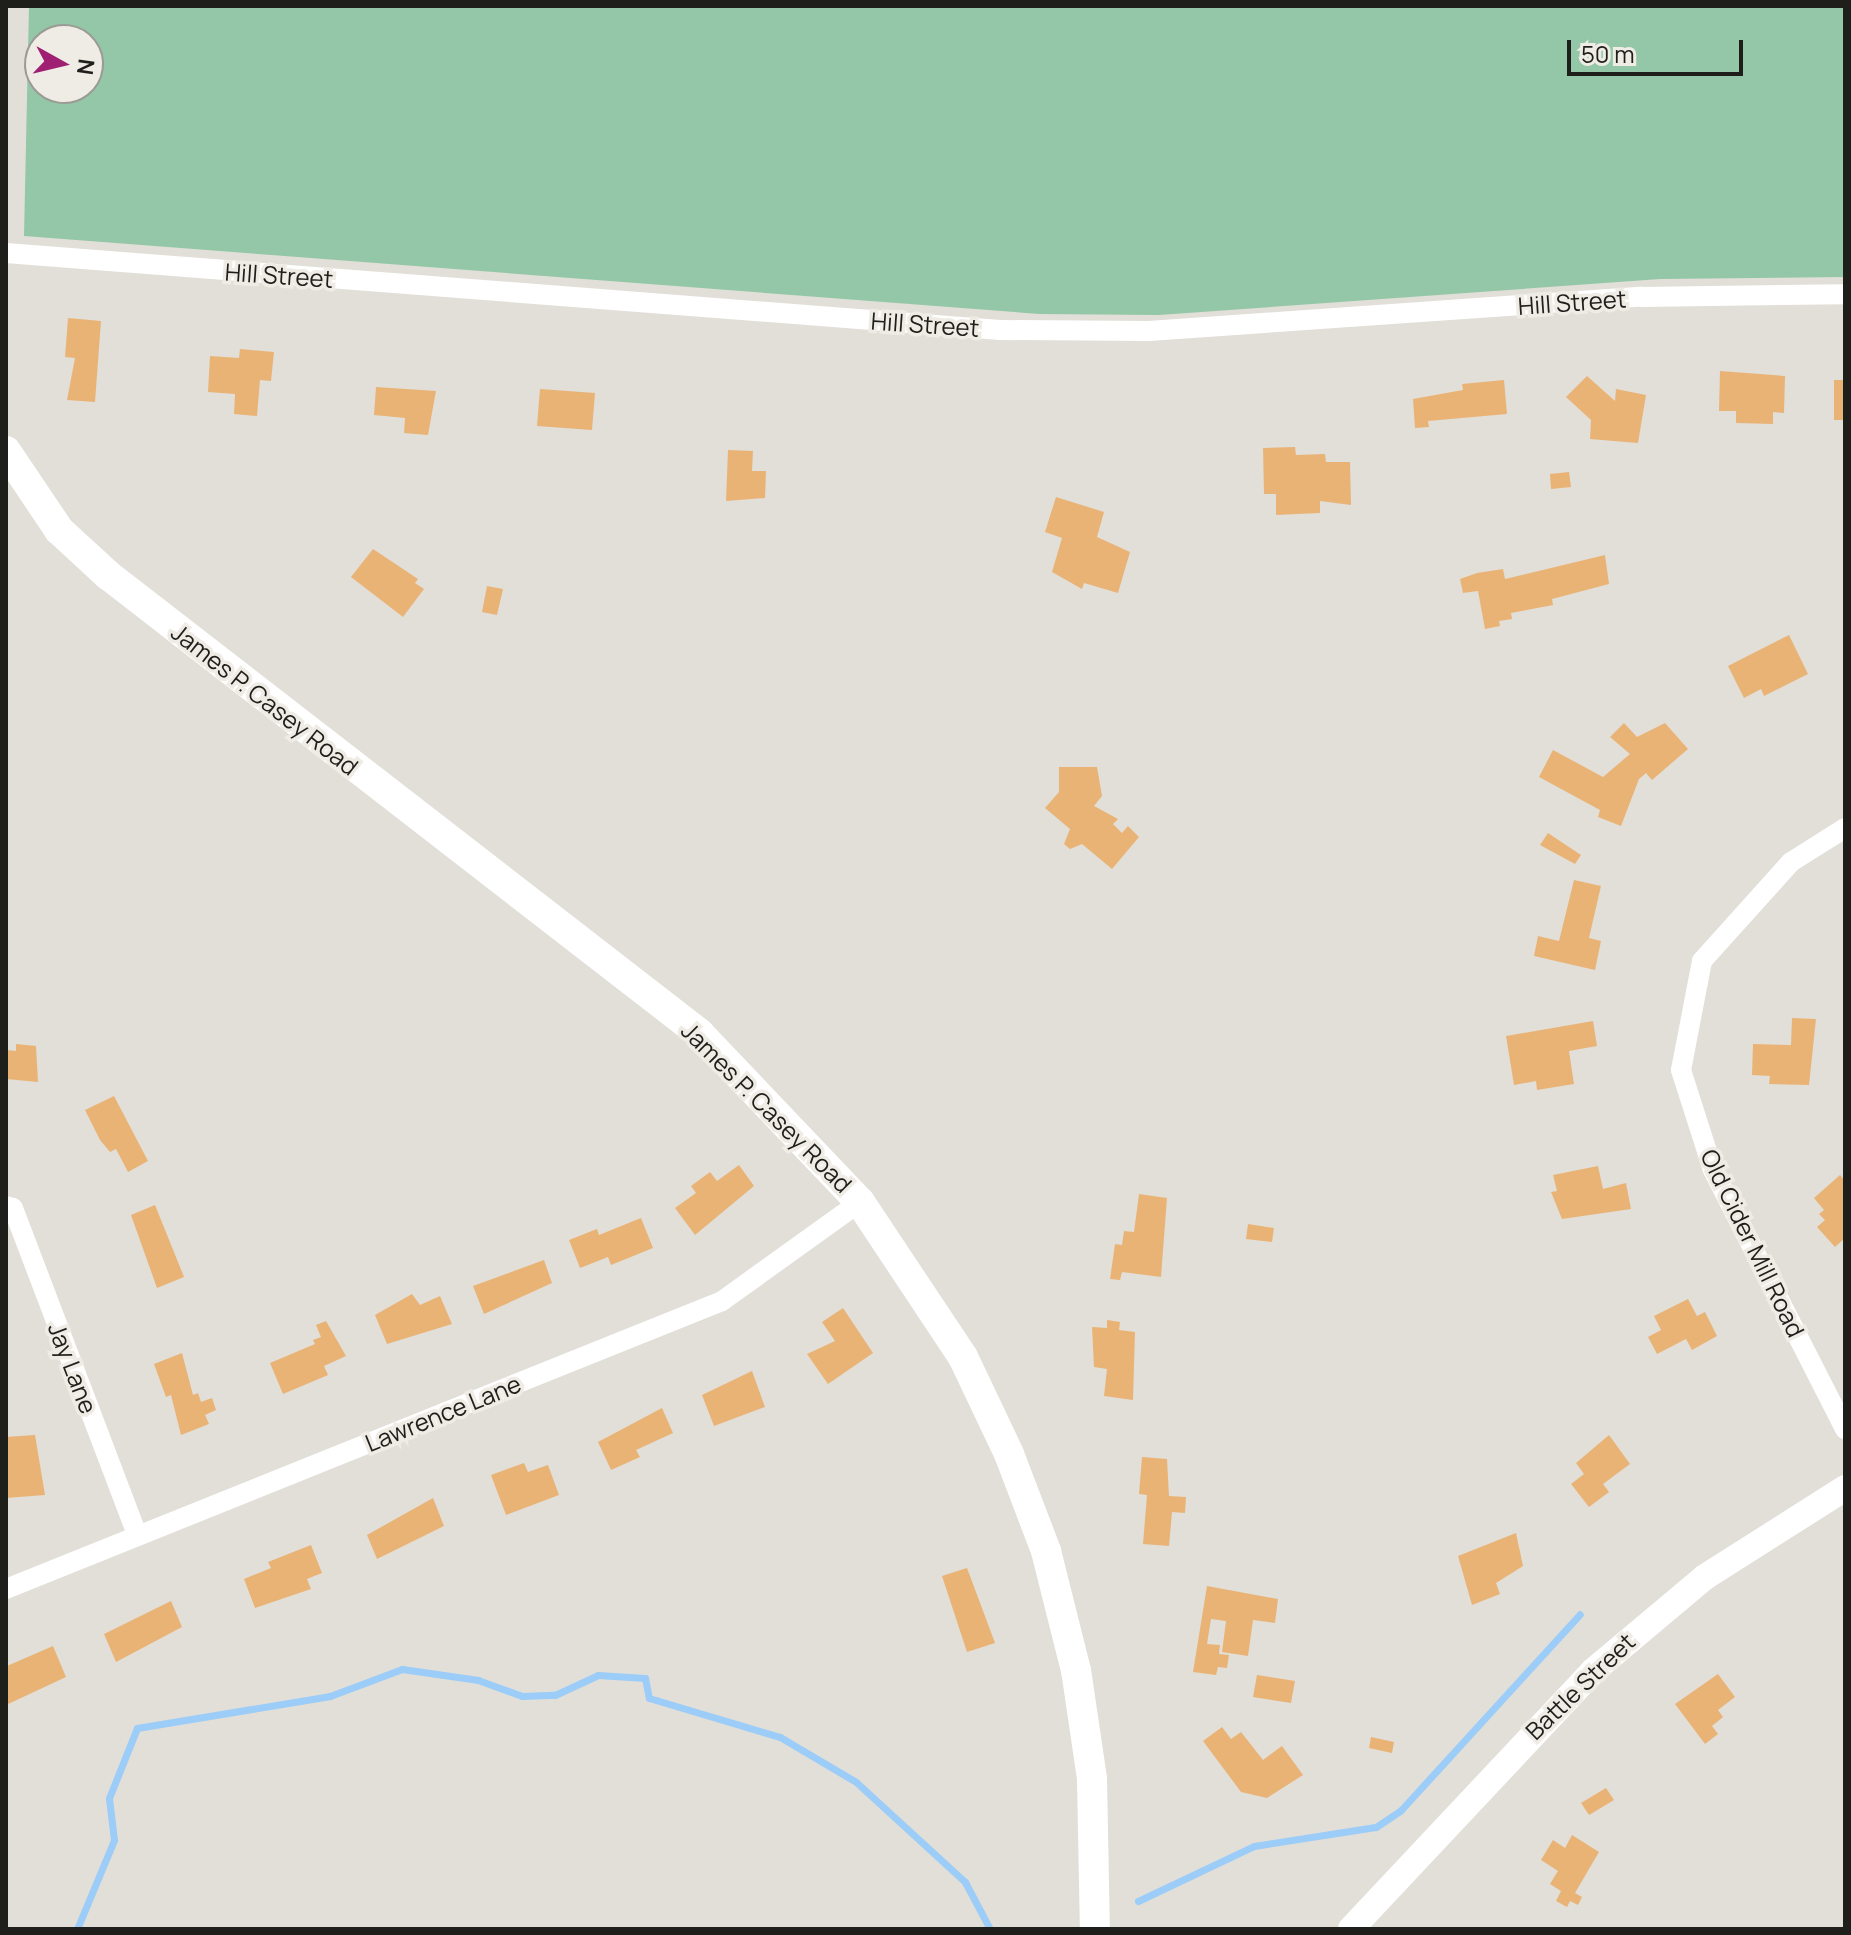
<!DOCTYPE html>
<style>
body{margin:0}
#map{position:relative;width:1851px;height:1935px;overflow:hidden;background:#e1dfd8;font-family:Manrope,sans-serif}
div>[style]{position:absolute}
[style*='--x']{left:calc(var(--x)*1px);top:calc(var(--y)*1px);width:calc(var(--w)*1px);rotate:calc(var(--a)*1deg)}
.green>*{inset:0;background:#93c7a7}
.stream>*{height:7px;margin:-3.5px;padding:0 3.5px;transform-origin:3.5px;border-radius:3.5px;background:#9cccf8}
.building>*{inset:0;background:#eab376}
.minor>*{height:20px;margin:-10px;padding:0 10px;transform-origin:10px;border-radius:10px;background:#fff}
.tertiary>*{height:26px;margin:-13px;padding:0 13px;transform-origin:13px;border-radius:13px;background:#fff}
.secondary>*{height:30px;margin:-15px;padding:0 15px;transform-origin:15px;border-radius:15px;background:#fff}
span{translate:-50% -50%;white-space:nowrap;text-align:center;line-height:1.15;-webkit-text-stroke:7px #efece5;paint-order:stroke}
.street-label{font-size:24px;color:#1e1e1b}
.frame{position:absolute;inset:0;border:8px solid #1e1e1b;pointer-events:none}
.north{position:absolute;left:24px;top:24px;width:80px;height:80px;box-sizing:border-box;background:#efece5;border:2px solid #9b9a94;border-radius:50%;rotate:98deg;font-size:22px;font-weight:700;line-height:32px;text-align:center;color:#1e1e1b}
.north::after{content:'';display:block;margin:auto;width:28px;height:36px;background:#9f2073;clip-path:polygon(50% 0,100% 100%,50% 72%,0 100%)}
.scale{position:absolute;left:1567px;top:40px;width:176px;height:36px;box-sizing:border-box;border:4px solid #1e1e1b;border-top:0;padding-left:10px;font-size:24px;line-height:28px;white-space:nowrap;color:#1e1e1b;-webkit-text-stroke:6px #efece5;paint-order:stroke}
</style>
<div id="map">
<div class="green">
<i style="clip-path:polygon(evenodd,29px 6px,1845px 6px,1845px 277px,1660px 279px,1159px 315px,1040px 314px,24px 236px,29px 6px,40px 40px,88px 40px,88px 88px,40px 88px,40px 40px)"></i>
</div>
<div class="stream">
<i style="--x:1138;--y:1901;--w:128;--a:-25.4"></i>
<i style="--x:1254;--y:1846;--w:123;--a:-8.9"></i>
<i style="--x:1376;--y:1827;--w:30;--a:-34"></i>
<i style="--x:1401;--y:1810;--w:265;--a:-47.6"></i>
<i style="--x:77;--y:1929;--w:96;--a:-67.4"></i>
<i style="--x:114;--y:1840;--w:42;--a:-96.8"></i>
<i style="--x:109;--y:1798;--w:75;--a:-68.2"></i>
<i style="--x:137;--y:1728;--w:196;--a:-9.4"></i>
<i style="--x:330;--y:1696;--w:77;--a:-20.6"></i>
<i style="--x:402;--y:1669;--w:77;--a:8.2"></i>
<i style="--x:478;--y:1680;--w:47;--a:20"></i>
<i style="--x:522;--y:1696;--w:33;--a:-2"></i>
<i style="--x:555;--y:1695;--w:47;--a:-24.9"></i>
<i style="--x:598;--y:1675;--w:47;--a:3.7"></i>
<i style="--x:645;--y:1678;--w:20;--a:79"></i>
<i style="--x:649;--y:1698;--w:137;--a:16.6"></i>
<i style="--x:780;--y:1737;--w:88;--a:30.6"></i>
<i style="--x:856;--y:1782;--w:148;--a:42.5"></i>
<i style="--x:965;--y:1882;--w:53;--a:62"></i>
</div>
<div class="building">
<i style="clip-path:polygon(68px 318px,101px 321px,95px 402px,67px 400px,75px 358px,65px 357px)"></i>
<i style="clip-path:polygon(240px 349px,274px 352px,271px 381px,260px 380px,257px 416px,234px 414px,235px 394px,208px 392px,210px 356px,239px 358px)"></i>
<i style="clip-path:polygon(1720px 371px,1785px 376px,1784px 413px,1773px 412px,1773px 424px,1736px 423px,1736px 411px,1719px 411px)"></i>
<i style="clip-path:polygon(1587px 376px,1615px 401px,1616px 389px,1646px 395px,1638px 443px,1590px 439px,1591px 420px,1566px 397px)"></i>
<i style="clip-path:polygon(1504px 380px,1507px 414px,1428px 421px,1429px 427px,1415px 428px,1413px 399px,1463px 390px,1462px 384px)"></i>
<i style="clip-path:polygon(1834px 380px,1845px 380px,1845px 420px,1834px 420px)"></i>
<i style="clip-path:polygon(376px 387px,436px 391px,428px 435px,404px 433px,405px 418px,374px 415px)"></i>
<i style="clip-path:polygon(540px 389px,595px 393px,592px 430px,537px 426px)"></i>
<i style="clip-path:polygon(1295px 447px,1296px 455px,1325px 454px,1326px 462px,1350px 462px,1351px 505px,1320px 501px,1320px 513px,1276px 515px,1276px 494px,1264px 494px,1263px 448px)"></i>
<i style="clip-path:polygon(728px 450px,753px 451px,752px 471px,766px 471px,765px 498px,726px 501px)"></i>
<i style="clip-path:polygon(1569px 472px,1571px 487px,1551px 489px,1550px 474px)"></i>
<i style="clip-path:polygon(1056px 497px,1104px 512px,1097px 537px,1130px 552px,1118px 593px,1084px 583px,1082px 589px,1052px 572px,1062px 538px,1045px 532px)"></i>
<i style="clip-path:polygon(373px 549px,418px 579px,415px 583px,424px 589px,403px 617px,351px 577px)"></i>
<i style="clip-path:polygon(1605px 555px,1609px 584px,1552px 599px,1553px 605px,1511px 613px,1512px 619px,1499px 621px,1500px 626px,1485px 629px,1478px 591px,1463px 593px,1460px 579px,1477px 573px,1503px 569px,1505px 579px)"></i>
<i style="clip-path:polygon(487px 586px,503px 589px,497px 615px,482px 612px)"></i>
<i style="clip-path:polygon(1789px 635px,1808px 674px,1764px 696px,1761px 689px,1744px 698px,1728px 666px)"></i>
<i style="clip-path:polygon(1624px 723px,1637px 737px,1665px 723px,1688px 749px,1652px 780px,1646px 773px,1639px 779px,1621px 826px,1598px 817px,1600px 810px,1539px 777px,1553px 750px,1603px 777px,1630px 754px,1610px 737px)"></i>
<i style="clip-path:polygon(1059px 767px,1097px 767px,1102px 796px,1094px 806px,1118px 819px,1113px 824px,1122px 833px,1128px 826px,1139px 837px,1112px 869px,1082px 844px,1070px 849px,1064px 844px,1070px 829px,1045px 808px,1059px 792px)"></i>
<i style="clip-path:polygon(1548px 833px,1581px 855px,1575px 864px,1540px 845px)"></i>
<i style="clip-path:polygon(1574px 880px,1601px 886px,1589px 938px,1601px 941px,1595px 970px,1534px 956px,1538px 936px,1559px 941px)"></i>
<i style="clip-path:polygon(1792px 1018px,1816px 1019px,1809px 1085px,1769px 1084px,1770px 1076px,1752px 1075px,1753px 1044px,1791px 1045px)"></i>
<i style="clip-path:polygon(1593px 1021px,1597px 1046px,1569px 1051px,1574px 1084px,1537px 1090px,1536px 1081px,1514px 1085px,1506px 1036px)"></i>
<i style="clip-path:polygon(16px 1044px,36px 1046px,38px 1082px,6px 1079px,6px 1050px,16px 1051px)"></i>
<i style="clip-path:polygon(114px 1096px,148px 1161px,128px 1172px,116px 1149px,110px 1152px,100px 1140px,85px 1110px)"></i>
<i style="clip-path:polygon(739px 1165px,754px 1186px,695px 1235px,675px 1208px,696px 1193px,691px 1186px,710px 1172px,717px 1181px)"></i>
<i style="clip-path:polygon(1598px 1166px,1603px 1189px,1626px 1183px,1631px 1209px,1562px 1219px,1551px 1192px,1557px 1191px,1553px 1175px)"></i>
<i style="clip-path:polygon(1840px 1175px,1845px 1181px,1845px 1238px,1835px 1247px,1817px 1227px,1825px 1220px,1819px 1214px,1824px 1210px,1814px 1198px)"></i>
<i style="clip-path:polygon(1139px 1194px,1167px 1198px,1161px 1277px,1122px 1272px,1120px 1280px,1110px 1279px,1115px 1244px,1122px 1245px,1124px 1231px,1134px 1232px)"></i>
<i style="clip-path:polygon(155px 1205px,184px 1277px,157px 1288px,131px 1215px)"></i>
<i style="clip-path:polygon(641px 1218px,653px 1248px,611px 1265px,608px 1257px,580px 1268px,569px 1240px,597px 1229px,599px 1235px)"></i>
<i style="clip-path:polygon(1248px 1224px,1274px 1228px,1272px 1242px,1246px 1239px)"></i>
<i style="clip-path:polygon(544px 1260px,552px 1283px,484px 1314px,473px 1286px)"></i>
<i style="clip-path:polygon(412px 1294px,420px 1305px,440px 1296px,452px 1324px,387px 1344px,375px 1315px)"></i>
<i style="clip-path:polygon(1688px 1299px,1697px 1316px,1705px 1312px,1717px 1336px,1692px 1350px,1686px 1339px,1657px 1354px,1648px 1337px,1661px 1330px,1654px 1316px)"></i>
<i style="clip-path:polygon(843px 1308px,873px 1353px,828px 1384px,807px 1354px,835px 1341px,822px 1322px)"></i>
<i style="clip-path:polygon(1107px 1320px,1120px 1322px,1119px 1330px,1135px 1332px,1133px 1400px,1104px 1396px,1107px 1369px,1094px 1367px,1092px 1327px,1107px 1328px)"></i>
<i style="clip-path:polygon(326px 1321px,346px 1356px,324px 1366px,328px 1375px,283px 1394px,270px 1363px,315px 1344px,313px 1340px,321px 1337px,316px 1325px)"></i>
<i style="clip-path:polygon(182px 1353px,193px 1395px,198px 1393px,201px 1402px,212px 1398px,216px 1410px,205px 1415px,209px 1424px,181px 1435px,171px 1395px,166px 1397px,154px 1364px)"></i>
<i style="clip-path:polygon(752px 1371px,765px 1407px,714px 1426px,702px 1395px)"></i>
<i style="clip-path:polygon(662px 1408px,673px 1433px,636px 1450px,640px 1457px,611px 1470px,598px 1442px)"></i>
<i style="clip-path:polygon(35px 1435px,45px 1495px,6px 1498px,6px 1437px)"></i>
<i style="clip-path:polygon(1609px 1435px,1630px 1464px,1603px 1484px,1609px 1492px,1589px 1507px,1571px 1484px,1584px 1474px,1576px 1463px)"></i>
<i style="clip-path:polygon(1142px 1457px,1167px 1459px,1169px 1496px,1186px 1497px,1185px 1513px,1172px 1512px,1169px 1546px,1143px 1544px,1147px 1495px,1139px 1494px)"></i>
<i style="clip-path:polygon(524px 1463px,528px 1472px,548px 1465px,559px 1495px,506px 1515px,491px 1475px)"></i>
<i style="clip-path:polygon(433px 1498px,444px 1526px,377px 1559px,367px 1535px)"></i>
<i style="clip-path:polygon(1516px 1533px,1523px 1566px,1496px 1583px,1500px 1594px,1472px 1605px,1458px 1556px)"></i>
<i style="clip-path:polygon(311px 1545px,322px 1573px,307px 1579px,311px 1589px,255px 1608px,244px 1579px,271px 1568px,268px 1562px)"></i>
<i style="clip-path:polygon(967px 1568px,995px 1643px,967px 1652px,942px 1576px)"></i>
<i style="clip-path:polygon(1207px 1586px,1278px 1599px,1275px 1623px,1253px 1620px,1248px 1656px,1222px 1652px,1226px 1621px,1211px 1619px,1207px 1644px,1220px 1645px,1219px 1654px,1229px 1655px,1227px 1668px,1218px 1667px,1216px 1675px,1193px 1672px)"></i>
<i style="clip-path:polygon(171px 1601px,182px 1627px,116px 1662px,104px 1634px)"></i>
<i style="clip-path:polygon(53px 1646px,66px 1677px,6px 1705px,7px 1666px)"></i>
<i style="clip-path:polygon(1718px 1674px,1735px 1697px,1718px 1710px,1723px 1717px,1712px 1726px,1718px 1734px,1705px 1744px,1675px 1704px)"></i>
<i style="clip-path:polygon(1257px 1675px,1295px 1681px,1291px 1703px,1253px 1697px)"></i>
<i style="clip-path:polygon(1222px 1727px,1231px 1739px,1241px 1732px,1263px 1760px,1282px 1746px,1303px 1775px,1267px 1798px,1241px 1792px,1203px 1741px)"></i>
<i style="clip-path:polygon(1371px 1737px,1394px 1742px,1392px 1753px,1369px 1748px)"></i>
<i style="clip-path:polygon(1606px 1788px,1614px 1800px,1589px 1815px,1581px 1803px)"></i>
<i style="clip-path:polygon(1572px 1835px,1599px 1852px,1575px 1893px,1582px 1897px,1578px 1905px,1570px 1901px,1567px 1907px,1556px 1901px,1561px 1891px,1550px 1884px,1558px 1871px,1541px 1860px,1553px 1840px,1565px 1848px)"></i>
</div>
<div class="minor">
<i style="--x:6;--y:253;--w:997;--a:4.43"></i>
<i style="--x:1000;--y:330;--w:149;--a:0.4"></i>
<i style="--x:1149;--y:331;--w:493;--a:-4"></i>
<i style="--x:1641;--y:297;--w:204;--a:-0.8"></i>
<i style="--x:1845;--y:828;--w:64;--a:147.8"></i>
<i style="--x:1791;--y:862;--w:133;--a:132"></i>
<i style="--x:1702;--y:961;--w:111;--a:100.9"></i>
<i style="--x:1681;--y:1070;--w:105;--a:72.3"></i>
<i style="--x:1713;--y:1170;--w:291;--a:63"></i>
<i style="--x:6;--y:1206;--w:7;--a:16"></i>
<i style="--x:13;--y:1208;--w:350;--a:69.2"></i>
<i style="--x:6;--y:1589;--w:772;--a:-21.91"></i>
<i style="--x:722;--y:1301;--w:170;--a:-35.7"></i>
</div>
<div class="tertiary">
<i style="--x:1351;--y:1929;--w:354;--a:-46.8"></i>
<i style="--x:1593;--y:1671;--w:146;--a:-40"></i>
<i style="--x:1705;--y:1577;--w:166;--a:-32.4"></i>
</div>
<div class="secondary">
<i style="--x:6;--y:451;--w:95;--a:56.1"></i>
<i style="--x:59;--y:530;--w:67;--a:42.6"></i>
<i style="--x:108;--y:575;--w:748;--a:37.77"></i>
<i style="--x:699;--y:1033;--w:233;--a:46.4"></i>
<i style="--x:860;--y:1202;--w:186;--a:56.4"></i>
<i style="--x:963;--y:1357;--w:107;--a:64.6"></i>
<i style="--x:1009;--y:1454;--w:104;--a:69.1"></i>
<i style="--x:1046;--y:1551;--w:123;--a:75.9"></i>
<i style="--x:1076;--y:1670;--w:110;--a:81.6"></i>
<i style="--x:1092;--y:1779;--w:150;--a:88.9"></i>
</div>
<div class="street-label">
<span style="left:279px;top:275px;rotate:4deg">Hill Street</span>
<span style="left:1572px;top:302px;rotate:-4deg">Hill Street</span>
<span style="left:925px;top:324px;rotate:4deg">Hill Street</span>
<span style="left:265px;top:699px;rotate:38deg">James P. Casey Road</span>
<span style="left:767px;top:1107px;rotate:45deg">James P. Casey Road</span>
<span style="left:1753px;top:1243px;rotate:64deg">Old Cider Mill Road</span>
<span style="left:73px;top:1368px;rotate:69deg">Jay Lane</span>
<span style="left:443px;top:1413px;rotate:-22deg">Lawrence Lane</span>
<span style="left:1580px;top:1686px;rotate:-44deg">Battle Street</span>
</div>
<div class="frame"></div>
<div class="north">N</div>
<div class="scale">50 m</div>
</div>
